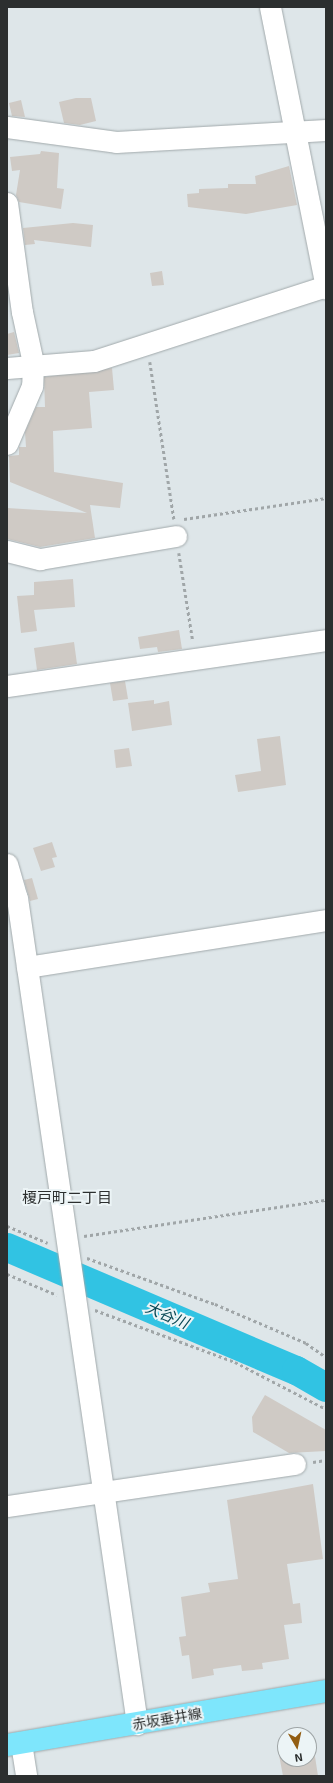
<!DOCTYPE html>
<meta charset="utf-8">
<style>
body{margin:0}
#map{position:relative;width:333px;height:1783px;overflow:hidden;background:#dee6e9;font-family:"Exo 2","Noto Sans JP",sans-serif}
div>[style]{position:absolute}
[style*='--x']{left:calc(var(--x)*1px);top:calc(var(--y)*1px);width:calc(var(--w)*1px);rotate:calc(var(--a)*1deg)}
.river>*{height:29px;margin:-14.5px;padding:0 14.5px;transform-origin:14.5px;border-radius:14.5px;background:#31c3e3}
.building>*{inset:0;background:#cfcac5}
.path>*{height:2.5px;margin-top:-1.25px;transform-origin:0;background:repeating-linear-gradient(90deg,#a0a6a8 0 3px,transparent 0 6px)}
.roads{filter:drop-shadow(0 0 1px #a1a9ab) drop-shadow(0 0 1px #a1a9ab)}
.minor>*{height:21px;margin:-10.5px;padding:0 10.5px;transform-origin:10.5px;border-radius:10.5px;background:#fff}
.major>*{height:22px;margin:-11px;padding:0 11px;transform-origin:11px;border-radius:11px;background:#7ee6fc}
span{translate:-50% -50%;white-space:nowrap;text-align:center;line-height:1.15;-webkit-text-stroke:4px #ecf4f6;paint-order:stroke}
.street-label{font-size:14px;color:#2c2f2f}
.neighbourhood-label{font-size:15px;color:#2c2f2f}
.water-label{font-size:15px;color:#084754;font-style:italic}
.frame{position:absolute;inset:0;border:8px solid #2c2f2f;pointer-events:none}
.north{position:absolute;left:277px;top:1727px;width:40px;height:40px;box-sizing:border-box;background:#ecf4f6;border:1px solid #9fa5a6;border-radius:50%;rotate:171deg;font-size:11px;font-weight:700;line-height:16px;text-align:center;color:#2c2f2f}
.north::after{content:'';display:block;margin:auto;width:14px;height:18px;background:#925d12;clip-path:polygon(50% 0,100% 100%,50% 72%,0 100%)}
</style>
<div id="map">
<div class="river">
<i style="--x:7;--y:1247;--w:314;--a:23.1"></i>
<i style="--x:296;--y:1370;--w:34;--a:30"></i>
</div>
<div class="building">
<i style="clip-path:polygon(76px 98px,91px 98px,96px 121px,80px 125px,64px 123px,59px 102px)"></i>
<i style="clip-path:polygon(21px 100px,25px 117px,12px 116px,9px 103px)"></i>
<i style="clip-path:polygon(41px 151px,59px 153px,57px 188px,64px 189px,61px 209px,19px 202px,16px 195px,20px 170px,12px 171px,10px 157px,40px 154px)"></i>
<i style="clip-path:polygon(289px 166px,297px 205px,246px 214px,188px 207px,187px 194px,199px 193px,199px 189px,228px 188px,228px 184px,256px 184px,255px 176px)"></i>
<i style="clip-path:polygon(73px 223px,93px 225px,91px 247px,34px 240px,35px 244px,25px 245px,23px 228px)"></i>
<i style="clip-path:polygon(162px 271px,164px 285px,152px 286px,150px 273px)"></i>
<i style="clip-path:polygon(14px 332px,19px 353px,7px 355px,7px 334px)"></i>
<i style="clip-path:polygon(112px 368px,114px 390px,89px 392px,92px 428px,53px 431px,54px 472px,123px 483px,120px 508px,90px 505px,95px 538px,40px 547px,7px 539px,7px 508px,87px 513px,10px 482px,9px 456px,19px 455px,19px 447px,26px 447px,25px 432px,36px 407px,45px 407px,44px 377px)"></i>
<i style="clip-path:polygon(73px 579px,75px 607px,34px 610px,37px 631px,21px 633px,17px 596px,34px 595px,34px 582px)"></i>
<i style="clip-path:polygon(179px 630px,182px 649px,158px 652px,157px 647px,140px 649px,138px 637px)"></i>
<i style="clip-path:polygon(74px 642px,77px 664px,37px 670px,34px 648px)"></i>
<i style="clip-path:polygon(125px 681px,128px 699px,113px 701px,110px 683px)"></i>
<i style="clip-path:polygon(154px 700px,154px 704px,169px 701px,172px 725px,132px 731px,128px 703px)"></i>
<i style="clip-path:polygon(280px 736px,286px 785px,238px 792px,235px 775px,261px 771px,257px 739px)"></i>
<i style="clip-path:polygon(129px 748px,132px 766px,116px 768px,114px 750px)"></i>
<i style="clip-path:polygon(52px 842px,57px 857px,52px 858px,55px 867px,41px 871px,33px 848px)"></i>
<i style="clip-path:polygon(32px 878px,38px 899px,30px 901px,24px 880px)"></i>
<i style="clip-path:polygon(265px 1395px,326px 1430px,326px 1451px,289px 1453px,253px 1432px,252px 1417px)"></i>
<i style="clip-path:polygon(313px 1484px,323px 1559px,287px 1564px,293px 1604px,300px 1603px,302px 1623px,284px 1625px,289px 1659px,262px 1663px,263px 1669px,242px 1671px,241px 1665px,213px 1669px,214px 1675px,192px 1679px,189px 1655px,182px 1656px,179px 1637px,186px 1636px,181px 1597px,210px 1592px,208px 1583px,238px 1579px,227px 1500px)"></i>
<i style="clip-path:polygon(314px 1750px,318px 1776px,283px 1776px,279px 1755px,285px 1754px,285px 1759px,309px 1759px,309px 1751px)"></i>
</div>
<div class="path">
<i style="--x:150;--y:362;--w:159;--a:81.3"></i>
<i style="--x:184;--y:519;--w:144;--a:-8.4"></i>
<i style="--x:179;--y:553;--w:89;--a:81"></i>
<i style="--x:7;--y:1226;--w:44;--a:22.5"></i>
<i style="--x:84;--y:1236;--w:245;--a:-8.5"></i>
<i style="--x:87;--y:1258;--w:136;--a:19.8"></i>
<i style="--x:215;--y:1304;--w:99;--a:23.2"></i>
<i style="--x:306;--y:1343;--w:24;--a:35"></i>
<i style="--x:7;--y:1274;--w:54;--a:22.8"></i>
<i style="--x:95;--y:1310;--w:149;--a:20.4"></i>
<i style="--x:235;--y:1362;--w:102;--a:27.3"></i>
<i style="--x:313;--y:1462;--w:13;--a:-9"></i>
</div>
<div class="roads">
<div class="minor">
<i style="--x:270;--y:7;--w:287;--a:78.7"></i>
<i style="--x:7;--y:127;--w:110;--a:7.8"></i>
<i style="--x:116;--y:142;--w:210;--a:-3.3"></i>
<i style="--x:7;--y:203;--w:110;--a:82.2"></i>
<i style="--x:22;--y:312;--w:52;--a:77.8"></i>
<i style="--x:33;--y:363;--w:23;--a:92"></i>
<i style="--x:32;--y:386;--w:63;--a:113.3"></i>
<i style="--x:7;--y:368;--w:87;--a:-4.6"></i>
<i style="--x:94;--y:361;--w:244;--a:-17.9"></i>
<i style="--x:7;--y:551;--w:34;--a:14"></i>
<i style="--x:40;--y:559;--w:138;--a:-9.6"></i>
<i style="--x:7;--y:686;--w:322;--a:-8.2"></i>
<i style="--x:7;--y:864;--w:35;--a:74"></i>
<i style="--x:17;--y:898;--w:835;--a:81.73"></i>
<i style="--x:27;--y:967;--w:303;--a:-8.9"></i>
<i style="--x:7;--y:1506;--w:291;--a:-8.3"></i>
<i style="--x:21;--y:1743;--w:33;--a:81"></i>
</div>
<div class="major">
<i style="--x:7;--y:1745;--w:324;--a:-9.6"></i>
</div>
</div>
<div class="street-label">
<span style="left:167px;top:1719px;rotate:-10deg">赤坂垂井線</span>
</div>
<div class="neighbourhood-label">
<span style="left:67px;top:1198px">榎戸町二丁目</span>
</div>
<div class="water-label">
<span style="left:167px;top:1315px;rotate:23deg">大谷川</span>
</div>
<div class="frame"></div>
<div class="north">N</div>
</div>
